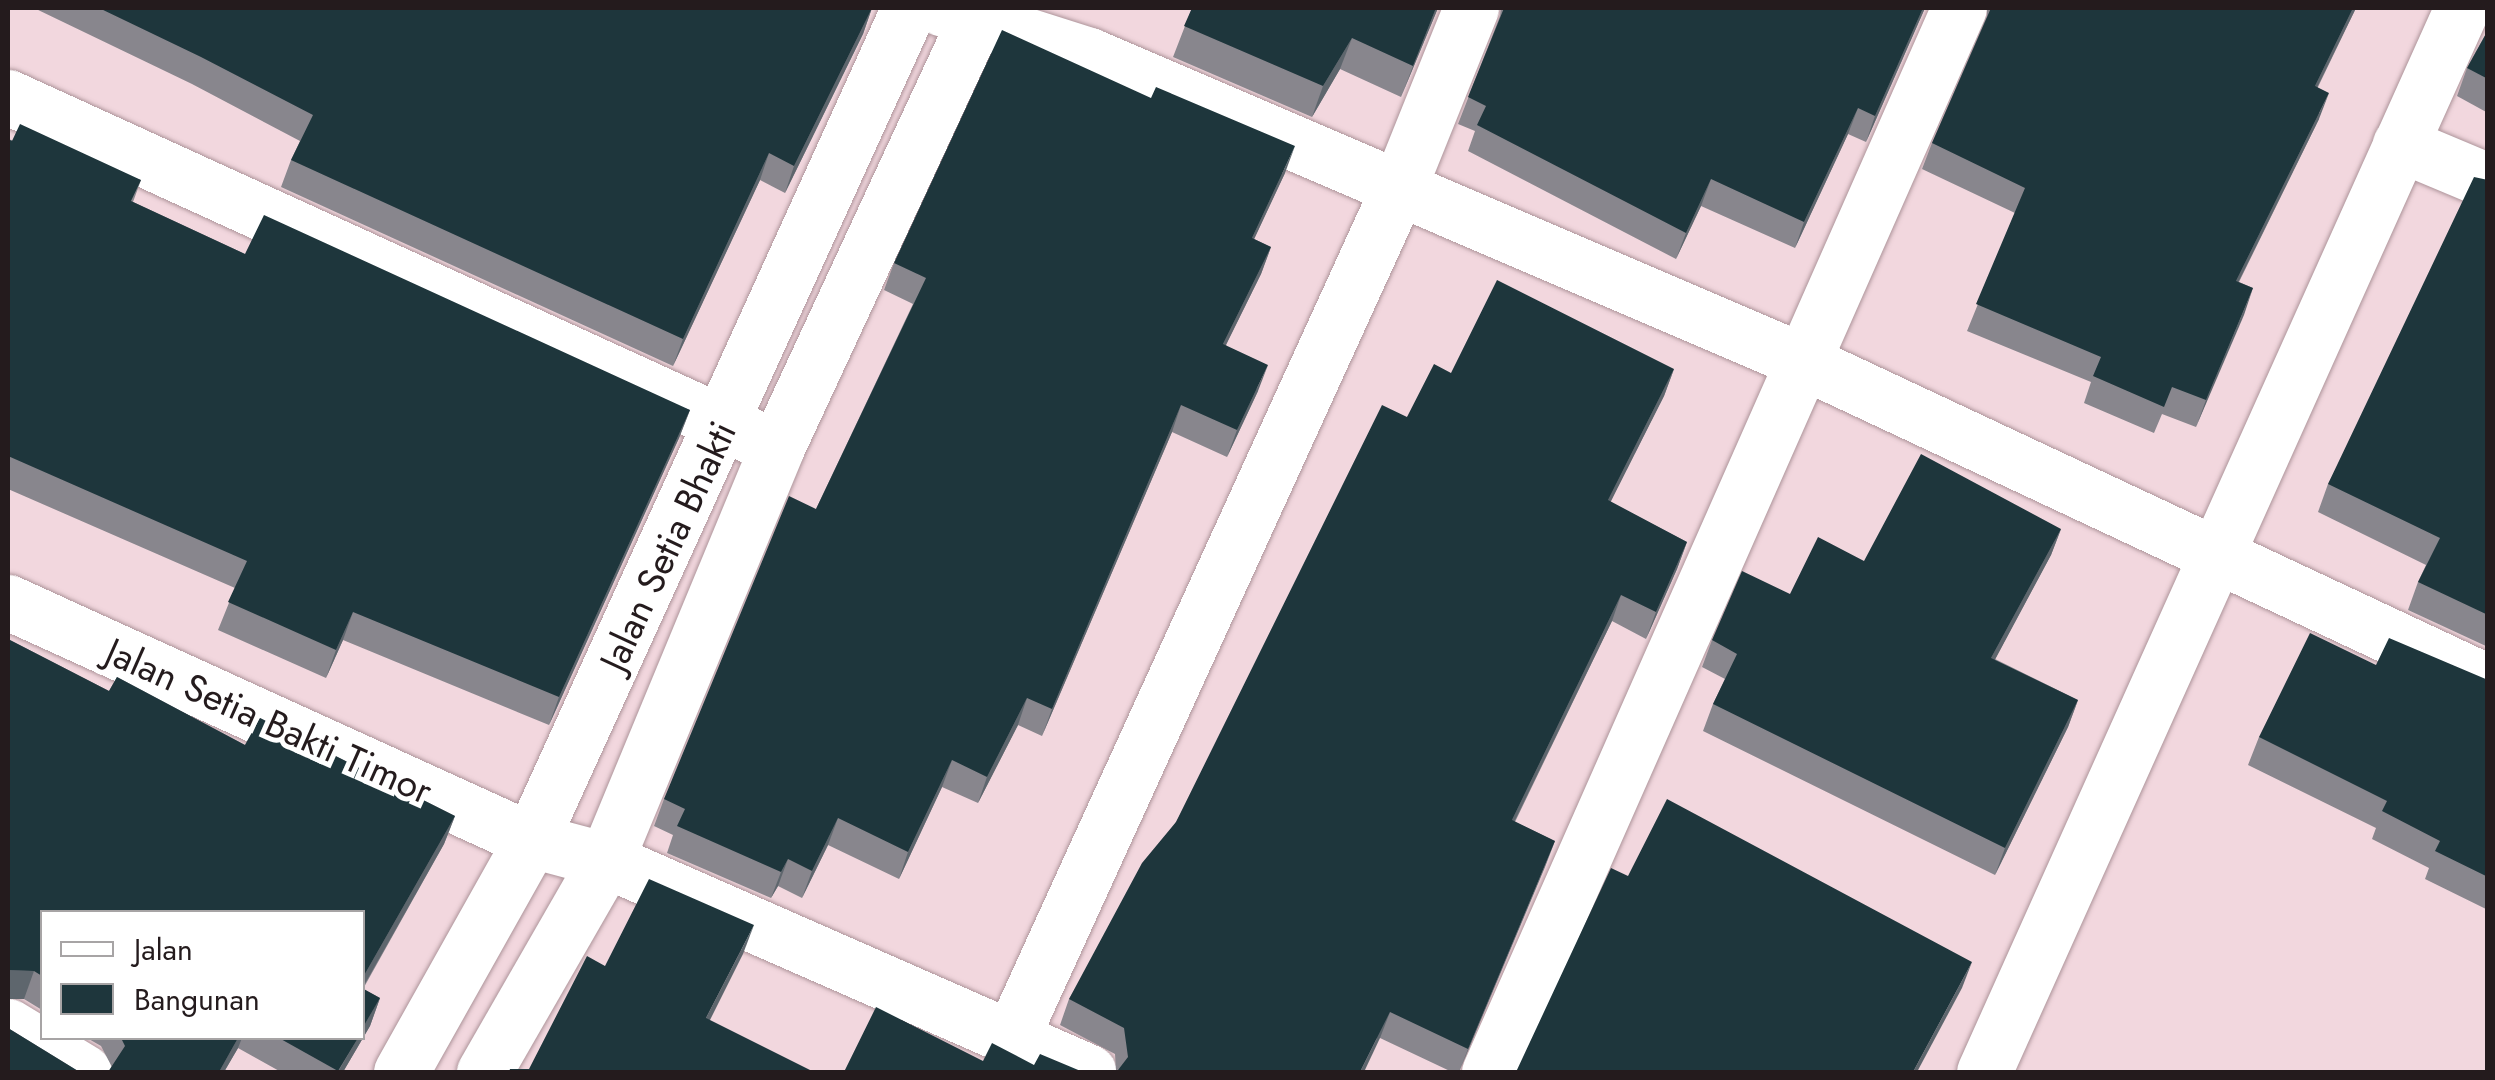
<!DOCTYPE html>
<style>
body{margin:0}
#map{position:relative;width:2495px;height:1080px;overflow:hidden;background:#f2d7de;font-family:Jost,sans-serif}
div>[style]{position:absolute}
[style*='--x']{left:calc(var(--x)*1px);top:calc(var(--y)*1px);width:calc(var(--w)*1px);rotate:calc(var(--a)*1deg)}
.roads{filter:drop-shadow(0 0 2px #ad949a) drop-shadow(0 0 2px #ad949a)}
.street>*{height:55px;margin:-27.5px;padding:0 27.5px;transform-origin:27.5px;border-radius:27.5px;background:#fff}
.wall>*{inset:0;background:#88868d}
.shaded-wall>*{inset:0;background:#5e666d}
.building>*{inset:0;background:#1e363c}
span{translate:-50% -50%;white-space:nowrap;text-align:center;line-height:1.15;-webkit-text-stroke:10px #fff;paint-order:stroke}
.street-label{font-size:38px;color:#241b1d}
.frame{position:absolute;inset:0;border:10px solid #241b1d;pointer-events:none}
.legend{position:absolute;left:40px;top:910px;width:325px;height:130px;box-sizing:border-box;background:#fff;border:2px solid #a7a4a5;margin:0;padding:12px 18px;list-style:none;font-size:30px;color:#241b1d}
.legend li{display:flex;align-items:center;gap:20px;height:50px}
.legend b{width:50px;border:2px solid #a7a4a5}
</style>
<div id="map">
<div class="roads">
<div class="street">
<i style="--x:941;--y:8;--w:155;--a:17.6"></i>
<i style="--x:1089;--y:55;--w:771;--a:23.21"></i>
<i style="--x:1798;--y:359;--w:762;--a:25.09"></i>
<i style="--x:8;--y:97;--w:827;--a:24.52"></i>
<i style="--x:2400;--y:144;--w:95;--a:22.8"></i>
<i style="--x:8;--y:602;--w:575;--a:24.47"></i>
<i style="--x:531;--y:840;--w:78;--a:14.9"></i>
<i style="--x:606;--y:860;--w:527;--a:23.7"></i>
<i style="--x:8;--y:1026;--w:89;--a:31.2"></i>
<i style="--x:1012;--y:1036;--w:933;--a:-65.5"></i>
<i style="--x:1399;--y:187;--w:193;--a:-68.1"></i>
<i style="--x:401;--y:1072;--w:266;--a:-60.7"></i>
<i style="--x:531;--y:840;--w:914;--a:-65.57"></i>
<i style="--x:484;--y:1072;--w:245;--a:-60.1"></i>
<i style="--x:606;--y:860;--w:445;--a:-67.5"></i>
<i style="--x:776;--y:449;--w:486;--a:-65.1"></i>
<i style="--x:1489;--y:1072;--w:1163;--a:-66.17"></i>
<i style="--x:1984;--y:1072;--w:1166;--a:-65.81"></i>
</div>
</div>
<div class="wall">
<i style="clip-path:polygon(34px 8px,872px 8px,863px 34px,785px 193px,760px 180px,673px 366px,281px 187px,291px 160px,300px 141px,192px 84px)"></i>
<i style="clip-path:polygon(1192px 8px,1438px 8px,1401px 97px,1340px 69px,1312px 117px,1173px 57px)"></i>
<i style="clip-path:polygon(1501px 8px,1925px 8px,1866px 142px,1848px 134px,1795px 248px,1701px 206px,1676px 259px,1468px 151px,1475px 131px,1458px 124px,1500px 16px)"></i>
<i style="clip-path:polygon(1987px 8px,2356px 8px,2318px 87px,2319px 119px,2239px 282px,2253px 288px,2196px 427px,2162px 414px,2154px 433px,2084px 403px,2091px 382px,1967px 331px,2015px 213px,1922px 169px,1932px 143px,1987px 16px)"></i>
<i style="clip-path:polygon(2488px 30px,2488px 113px,2457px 96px,2467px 68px)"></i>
<i style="clip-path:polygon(8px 139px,141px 180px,133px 202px,245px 254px,690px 410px,679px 438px,549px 725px,343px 640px,326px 678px,218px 630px,235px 588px,8px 489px)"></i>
<i style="clip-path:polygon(1285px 173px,1254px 239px,1271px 247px,1261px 274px,1226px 345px,1258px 391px,1227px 457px,1172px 432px,1042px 736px,1018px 725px,978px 803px,942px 787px,899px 879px,828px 845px,802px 898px,778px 886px,771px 898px,667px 853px,673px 835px,654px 826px,664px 799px,816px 509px,913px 304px,884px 290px,894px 263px)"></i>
<i style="clip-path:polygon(2488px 180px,2488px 647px,2408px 610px,2418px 582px,2426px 565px,2318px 512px,2328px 484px)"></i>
<i style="clip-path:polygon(1674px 369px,1664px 396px,1610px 502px,1687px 542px,1677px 569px,1646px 639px,1612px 621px,1515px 822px,1555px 841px,1459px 1072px,1452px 1072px,1380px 1038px,1116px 1070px,1115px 1054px,1060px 1025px,1069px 999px,1176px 822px,1407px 417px,1451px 373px)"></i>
<i style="clip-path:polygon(2061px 529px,2051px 555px,1995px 659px,2078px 700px,2068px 727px,1995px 875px,1703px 731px,1713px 704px,1725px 679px,1702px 667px,1712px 640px,1790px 594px)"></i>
<i style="clip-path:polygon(8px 639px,109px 691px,117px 677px,245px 745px,260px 718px,455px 816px,444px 844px,363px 989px,380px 998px,370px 1026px,343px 1072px,281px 1072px,238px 1048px,224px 1072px,8px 1072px,8px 1028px,78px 1071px,108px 1072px,112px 1067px,101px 1046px,87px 1038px,362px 1038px,362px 912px,42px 912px,42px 1010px,24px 999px,8px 999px)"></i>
<i style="clip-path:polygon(2376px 665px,2488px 680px,2488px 910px,2425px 879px,2429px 868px,2372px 839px,2376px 828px,2248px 765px,2259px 737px)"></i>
</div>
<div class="shaded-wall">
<i style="clip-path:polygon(872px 8px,863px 34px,785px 193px,794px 166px)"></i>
<i style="clip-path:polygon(1436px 8px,1438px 8px,1401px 97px,1413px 66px)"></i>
<i style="clip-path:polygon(1923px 8px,1925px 8px,1866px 142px,1875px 116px)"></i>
<i style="clip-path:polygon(2353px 8px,2356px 8px,2305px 112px,2315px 86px)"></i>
<i style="clip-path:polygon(1352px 38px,1340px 69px,1312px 117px,1323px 86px)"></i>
<i style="clip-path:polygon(2329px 93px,2319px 119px,2226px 307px,2236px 281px)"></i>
<i style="clip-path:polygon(1858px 108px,1848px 134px,1795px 248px,1804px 222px)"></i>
<i style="clip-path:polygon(1295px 146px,1285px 173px,1242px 265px,1252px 238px)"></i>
<i style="clip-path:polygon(769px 153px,760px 180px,673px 366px,683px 339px)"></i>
<i style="clip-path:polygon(1711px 179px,1701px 206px,1676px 259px,1686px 233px)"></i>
<i style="clip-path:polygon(1271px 247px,1261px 274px,1213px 371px,1223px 344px)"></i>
<i style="clip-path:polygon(2253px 288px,2244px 315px,2196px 427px,2206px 400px)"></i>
<i style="clip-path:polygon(1268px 365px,1258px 391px,1227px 457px,1237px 430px)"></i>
<i style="clip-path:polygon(1674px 369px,1664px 396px,1598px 527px,1608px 500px)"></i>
<i style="clip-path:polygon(1181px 405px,1172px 432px,1042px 736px,1052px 709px)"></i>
<i style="clip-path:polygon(690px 410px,679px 438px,549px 725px,559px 697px)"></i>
<i style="clip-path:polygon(2061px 529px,2051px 555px,1982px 684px,1991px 658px)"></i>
<i style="clip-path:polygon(1687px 542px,1677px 569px,1646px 639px,1656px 612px)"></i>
<i style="clip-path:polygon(1621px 595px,1612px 621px,1502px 847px,1512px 820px)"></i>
<i style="clip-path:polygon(353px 612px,343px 640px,326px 678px,336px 650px)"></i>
<i style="clip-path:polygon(1027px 698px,1018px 725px,978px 803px,987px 777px)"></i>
<i style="clip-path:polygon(2078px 700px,2068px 727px,1995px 875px,2005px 848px)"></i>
<i style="clip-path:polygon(952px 760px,942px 787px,899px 879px,908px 852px)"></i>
<i style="clip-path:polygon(455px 816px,444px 844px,362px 989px,362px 979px)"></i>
<i style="clip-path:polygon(838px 818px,828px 845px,802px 898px,812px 871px)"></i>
<i style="clip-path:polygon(1555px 841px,1545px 867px,1459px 1072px,1468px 1049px)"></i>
<i style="clip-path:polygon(788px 859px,778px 886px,771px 898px,781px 872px)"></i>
<i style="clip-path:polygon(754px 925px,743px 954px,696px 1048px,706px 1018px)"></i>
<i style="clip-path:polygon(1972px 962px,1962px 988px,1917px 1072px,1913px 1072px)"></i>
<i style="clip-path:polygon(8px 970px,34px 971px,24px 999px,8px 999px)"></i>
<i style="clip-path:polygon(380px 998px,370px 1026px,343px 1072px,338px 1072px,358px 1038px,362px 1038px,362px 1029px)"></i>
<i style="clip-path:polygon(1390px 1012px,1380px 1038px,1364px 1072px,1360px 1072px)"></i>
<i style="clip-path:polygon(238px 1038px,242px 1038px,238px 1048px,224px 1072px,219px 1072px)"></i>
</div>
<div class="building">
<i style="clip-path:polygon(99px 8px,872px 8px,794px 166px,769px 153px,683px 339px,291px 160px,313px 115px,201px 57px)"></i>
<i style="clip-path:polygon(1192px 8px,1436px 8px,1413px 66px,1352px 38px,1323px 86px,1184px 26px)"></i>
<i style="clip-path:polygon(1504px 8px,1923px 8px,1875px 116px,1858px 108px,1804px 222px,1711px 179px,1686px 233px,1477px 125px,1486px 106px,1468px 97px)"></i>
<i style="clip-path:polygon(1991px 8px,2353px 8px,2315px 86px,2329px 93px,2236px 281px,2253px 288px,2206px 400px,2172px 387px,2164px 407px,2093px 376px,2101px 357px,1976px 304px,2025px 188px,1932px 143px)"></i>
<i style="clip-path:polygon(1002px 30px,1151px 98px,1156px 87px,1295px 146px,1252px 238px,1271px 247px,1223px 344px,1268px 365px,1237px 430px,1181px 405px,1052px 709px,1027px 698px,987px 777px,952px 760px,908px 852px,838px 818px,812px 871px,788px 859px,781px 872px,677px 826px,685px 809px,664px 799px,789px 496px,816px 509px,926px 278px,894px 263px)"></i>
<i style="clip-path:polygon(2488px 30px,2488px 79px,2467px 68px)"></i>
<i style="clip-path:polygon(20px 124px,141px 180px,131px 201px,245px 254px,264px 215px,690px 410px,559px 697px,353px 612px,336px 650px,228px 602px,247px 561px,8px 456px,8px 139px,12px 141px)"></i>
<i style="clip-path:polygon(2474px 177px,2488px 180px,2488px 615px,2418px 582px,2440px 538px,2328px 484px)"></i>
<i style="clip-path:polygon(1497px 280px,1674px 369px,1608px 500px,1687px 542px,1656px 612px,1621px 595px,1512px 820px,1555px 841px,1468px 1049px,1390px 1012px,1360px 1072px,1100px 1072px,1118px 1070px,1128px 1057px,1124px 1028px,1069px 999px,1142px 863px,1176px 822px,1382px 405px,1407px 417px,1434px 364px,1451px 373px)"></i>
<i style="clip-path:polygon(1921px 454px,2061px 529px,1991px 658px,2078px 700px,2005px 848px,1713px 704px,1737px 654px,1712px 640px,1742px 571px,1790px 594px,1818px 537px,1864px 561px)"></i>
<i style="clip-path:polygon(2310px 633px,2376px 665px,2389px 638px,2488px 680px,2488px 877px,2435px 851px,2440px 841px,2382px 811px,2387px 801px,2259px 737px)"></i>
<i style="clip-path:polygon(8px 639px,109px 691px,117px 677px,245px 745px,260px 718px,455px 816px,362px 979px,362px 912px,42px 912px,42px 976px,34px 971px,8px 970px)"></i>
<i style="clip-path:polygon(1667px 799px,1972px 962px,1913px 1072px,1516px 1072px,1611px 868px,1628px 876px)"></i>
<i style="clip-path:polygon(649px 879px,754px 925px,706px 1018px,814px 1072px,509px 1072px,510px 1069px,529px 1069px,587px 956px,605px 966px)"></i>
<i style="clip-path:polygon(362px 988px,380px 998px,362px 1029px)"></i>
<i style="clip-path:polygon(876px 1007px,983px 1061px,992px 1043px,1034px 1065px,1040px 1054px,1083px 1072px,844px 1072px)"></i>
<i style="clip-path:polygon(8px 1028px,78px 1071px,108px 1072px,125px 1046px,121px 1038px,238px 1038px,219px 1072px,8px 1072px)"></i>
<i style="clip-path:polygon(279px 1038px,358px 1038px,338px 1071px)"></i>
</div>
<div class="street-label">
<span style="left:668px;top:546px;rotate:-65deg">Jalan Setia Bhakti</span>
<span style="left:269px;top:721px;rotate:24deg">Jalan Setia Bakti Timor</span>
</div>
<div class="frame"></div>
<ul class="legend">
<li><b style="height:12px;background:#fff"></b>Jalan</li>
<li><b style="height:28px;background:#1e363c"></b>Bangunan</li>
</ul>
</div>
